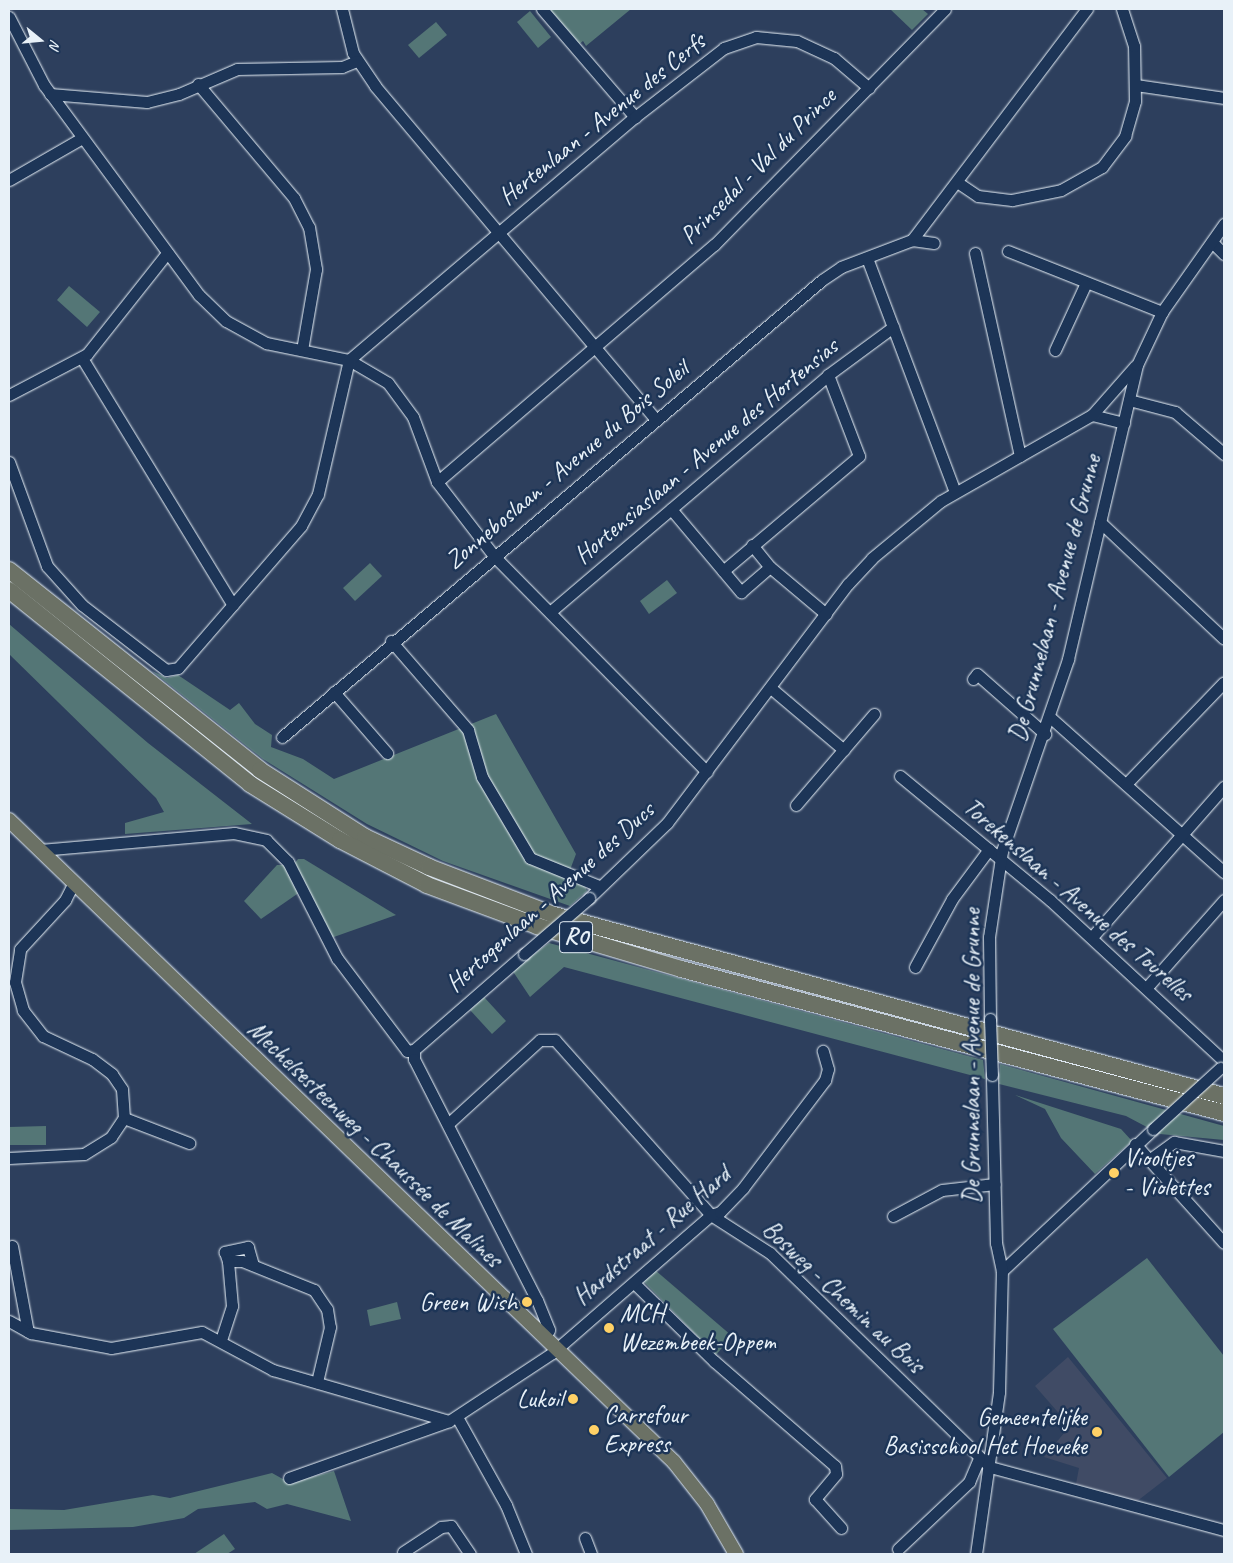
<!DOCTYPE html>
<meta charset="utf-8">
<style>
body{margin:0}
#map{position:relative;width:1233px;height:1563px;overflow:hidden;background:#2d3f5d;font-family:Caveat,sans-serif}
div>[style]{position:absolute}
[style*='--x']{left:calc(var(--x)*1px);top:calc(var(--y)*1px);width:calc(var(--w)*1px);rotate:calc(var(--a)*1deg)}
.built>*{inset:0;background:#404b65}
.green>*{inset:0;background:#547676}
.roads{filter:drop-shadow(0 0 1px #e8f1f8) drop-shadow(0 0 1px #e8f1f8)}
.minor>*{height:11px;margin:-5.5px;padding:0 5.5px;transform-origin:5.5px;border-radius:5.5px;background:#1d3557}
.major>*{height:14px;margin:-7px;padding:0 7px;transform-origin:7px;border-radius:7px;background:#6b7165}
.highway>*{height:16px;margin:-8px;padding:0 8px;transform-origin:8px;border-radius:8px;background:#6b7165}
.bridges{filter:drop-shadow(0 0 1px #e8f1f8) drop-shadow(0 0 1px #e8f1f8)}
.minor-bridge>*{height:11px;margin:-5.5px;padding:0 5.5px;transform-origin:5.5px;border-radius:5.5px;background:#1d3557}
.dots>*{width:14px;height:14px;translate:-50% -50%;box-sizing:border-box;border:2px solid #1d3557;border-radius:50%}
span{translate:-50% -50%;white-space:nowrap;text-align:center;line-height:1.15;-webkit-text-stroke:5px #1d3557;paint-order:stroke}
.shield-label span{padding:1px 4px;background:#1d3557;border:1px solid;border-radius:4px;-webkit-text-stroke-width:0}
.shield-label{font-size:24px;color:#e8f1f8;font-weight:700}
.street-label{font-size:25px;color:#e8f1f8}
.poi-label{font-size:25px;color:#e8f1f8}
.left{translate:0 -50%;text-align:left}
.right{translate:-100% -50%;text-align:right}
.frame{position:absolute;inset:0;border:10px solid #e8f1f8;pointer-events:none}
.north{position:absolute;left:15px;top:15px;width:50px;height:50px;-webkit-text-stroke:4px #1d3557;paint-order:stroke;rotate:107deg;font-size:14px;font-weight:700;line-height:20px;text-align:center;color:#e8f1f8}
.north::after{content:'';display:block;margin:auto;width:18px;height:22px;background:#e8f1f8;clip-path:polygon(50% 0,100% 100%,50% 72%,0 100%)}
</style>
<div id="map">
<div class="built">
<i style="clip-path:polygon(1068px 1357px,1167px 1478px,1136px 1502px,1076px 1484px,1079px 1468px,1044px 1457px,1070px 1426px,1035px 1386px)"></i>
</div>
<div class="green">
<i style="clip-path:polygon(547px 9px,631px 9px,586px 46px,583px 41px,578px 45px)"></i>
<i style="clip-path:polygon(890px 9px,922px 9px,928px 14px,912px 30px)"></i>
<i style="clip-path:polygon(530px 11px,551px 37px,538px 48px,517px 22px)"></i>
<i style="clip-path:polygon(436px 22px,447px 35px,419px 58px,408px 45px)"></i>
<i style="clip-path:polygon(69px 286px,100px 312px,87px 327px,57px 300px)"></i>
<i style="clip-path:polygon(370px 563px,382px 576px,355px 601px,343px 588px)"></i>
<i style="clip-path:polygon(667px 580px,677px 593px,649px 614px,640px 601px)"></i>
<i style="clip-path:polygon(9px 624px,148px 743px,252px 824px,125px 834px,125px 823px,164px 812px,156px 798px,9px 654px)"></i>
<i style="clip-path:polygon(152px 671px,167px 678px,178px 675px,230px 710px,239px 703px,255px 724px,272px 735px,271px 747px,303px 759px,334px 779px,496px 714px,576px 854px,567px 878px,584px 884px,587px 891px,570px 906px,443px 861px,367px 824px,263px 759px)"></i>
<i style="clip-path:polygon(298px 859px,304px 859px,396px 915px,331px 938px,294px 864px)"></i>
<i style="clip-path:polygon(277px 865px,286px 865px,300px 892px,261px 919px,244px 901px)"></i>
<i style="clip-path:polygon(549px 943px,983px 1060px,985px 1079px,564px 967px,530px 997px,512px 970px)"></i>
<i style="clip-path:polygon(484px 997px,506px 1021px,492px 1034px,470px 1010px)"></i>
<i style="clip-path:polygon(1000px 1064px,1224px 1126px,1224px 1140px,1160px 1134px,1126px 1116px,999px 1084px)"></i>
<i style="clip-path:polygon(1015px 1095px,1121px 1129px,1132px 1141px,1095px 1174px,1061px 1138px,1045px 1109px)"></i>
<i style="clip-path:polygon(46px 1126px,46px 1145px,9px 1145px,9px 1127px)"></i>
<i style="clip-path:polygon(1147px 1258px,1224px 1356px,1224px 1432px,1169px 1477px,1053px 1329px)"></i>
<i style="clip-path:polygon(655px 1270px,732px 1336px,716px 1355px,643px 1281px)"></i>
<i style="clip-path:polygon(397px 1302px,401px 1319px,370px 1326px,367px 1310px)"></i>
<i style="clip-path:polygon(334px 1471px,351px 1521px,287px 1504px,267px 1509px,255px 1502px,198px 1509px,184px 1518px,133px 1527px,9px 1530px,9px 1509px,64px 1510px,153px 1495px,170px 1498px,272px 1473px,290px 1483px)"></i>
<i style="clip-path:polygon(224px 1534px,235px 1549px,227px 1554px,194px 1554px)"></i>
</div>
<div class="roads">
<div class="minor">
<i style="--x:342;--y:9;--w:45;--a:76"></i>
<i style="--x:353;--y:53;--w:40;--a:56"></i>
<i style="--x:375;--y:86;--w:436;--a:49.9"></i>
<i style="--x:542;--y:9;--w:143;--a:49.3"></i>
<i style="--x:9;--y:17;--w:76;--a:62.8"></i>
<i style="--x:44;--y:85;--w:261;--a:53.6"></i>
<i style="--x:199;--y:295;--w:37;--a:44"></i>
<i style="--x:226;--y:321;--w:46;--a:28.8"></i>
<i style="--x:266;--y:343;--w:85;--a:11.6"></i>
<i style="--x:349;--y:360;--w:45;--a:30.5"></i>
<i style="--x:388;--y:383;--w:42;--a:53.7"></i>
<i style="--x:413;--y:417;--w:69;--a:69.7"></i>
<i style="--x:437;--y:482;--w:93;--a:52.4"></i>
<i style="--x:494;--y:556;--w:303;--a:45.4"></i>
<i style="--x:198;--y:84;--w:149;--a:49.9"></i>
<i style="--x:294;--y:198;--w:33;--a:63"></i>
<i style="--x:309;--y:227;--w:43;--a:80.5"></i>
<i style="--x:316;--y:269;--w:82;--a:99.8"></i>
<i style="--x:1136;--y:85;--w:89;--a:8.4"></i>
<i style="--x:50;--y:94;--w:97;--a:4.7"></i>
<i style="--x:147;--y:102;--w:33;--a:-14"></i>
<i style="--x:179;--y:94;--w:63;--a:-23.3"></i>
<i style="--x:237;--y:69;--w:105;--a:-1.1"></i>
<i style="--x:342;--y:67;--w:16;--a:-22"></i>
<i style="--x:9;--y:180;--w:84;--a:-29.9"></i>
<i style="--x:957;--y:182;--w:25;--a:34"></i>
<i style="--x:978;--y:196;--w:34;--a:7"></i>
<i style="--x:1012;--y:200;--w:50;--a:-11.5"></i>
<i style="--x:1061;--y:190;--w:47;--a:-29.3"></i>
<i style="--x:1102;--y:167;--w:39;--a:-53"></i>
<i style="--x:1125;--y:136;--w:36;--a:-74"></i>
<i style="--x:1135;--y:101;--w:55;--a:-91"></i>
<i style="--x:1134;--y:46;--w:39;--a:-108"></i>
<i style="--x:912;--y:240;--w:22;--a:8"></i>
<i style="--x:1212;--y:242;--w:17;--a:45"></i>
<i style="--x:1008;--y:251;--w:166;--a:21.6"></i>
<i style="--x:975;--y:253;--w:208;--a:77.5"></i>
<i style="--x:867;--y:258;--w:250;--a:69.4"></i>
<i style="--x:1055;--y:350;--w:72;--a:-65.2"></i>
<i style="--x:82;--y:358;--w:289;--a:58.6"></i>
<i style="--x:349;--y:360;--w:375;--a:-40.4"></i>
<i style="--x:635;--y:117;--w:113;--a:-37.8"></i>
<i style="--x:724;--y:48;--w:34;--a:-19"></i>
<i style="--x:756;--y:37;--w:41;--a:5.6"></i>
<i style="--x:797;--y:41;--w:41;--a:24.7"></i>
<i style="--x:834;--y:58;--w:46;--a:40.6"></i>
<i style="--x:9;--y:395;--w:88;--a:-27.7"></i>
<i style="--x:87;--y:354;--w:129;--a:-51.6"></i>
<i style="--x:1129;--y:400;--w:48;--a:14.6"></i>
<i style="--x:1175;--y:412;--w:65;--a:40.6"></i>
<i style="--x:1092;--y:415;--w:33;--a:14"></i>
<i style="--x:9;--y:462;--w:111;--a:69.9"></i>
<i style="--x:47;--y:566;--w:52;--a:48.1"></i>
<i style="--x:82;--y:605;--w:106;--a:37.7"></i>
<i style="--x:166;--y:670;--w:12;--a:-9"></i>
<i style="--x:178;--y:668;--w:188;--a:-49.1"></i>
<i style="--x:301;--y:526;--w:36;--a:-62"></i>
<i style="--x:318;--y:494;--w:138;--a:-77"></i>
<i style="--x:437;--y:482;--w:365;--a:-40.6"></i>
<i style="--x:714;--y:245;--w:330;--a:-45.6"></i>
<i style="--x:671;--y:509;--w:109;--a:49.9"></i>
<i style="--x:741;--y:592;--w:38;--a:-41"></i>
<i style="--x:1100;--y:522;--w:170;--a:43.3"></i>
<i style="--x:752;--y:545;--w:28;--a:51"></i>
<i style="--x:770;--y:567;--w:73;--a:40"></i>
<i style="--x:723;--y:571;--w:178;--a:-40.2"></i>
<i style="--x:859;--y:456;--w:87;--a:-110.9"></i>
<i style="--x:550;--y:612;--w:365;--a:-40.4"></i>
<i style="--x:828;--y:375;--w:81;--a:-36.4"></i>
<i style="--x:391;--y:641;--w:118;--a:49.1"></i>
<i style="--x:468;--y:730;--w:49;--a:73.4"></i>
<i style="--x:482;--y:777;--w:94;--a:59.3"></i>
<i style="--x:530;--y:858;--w:74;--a:22.1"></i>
<i style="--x:973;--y:679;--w:6;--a:-51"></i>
<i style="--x:977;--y:674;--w:91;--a:41.4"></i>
<i style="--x:772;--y:689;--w:94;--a:40.3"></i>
<i style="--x:334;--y:692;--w:81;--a:49"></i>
<i style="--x:1051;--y:718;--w:232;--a:41.7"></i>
<i style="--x:282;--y:737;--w:707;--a:-40.24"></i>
<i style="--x:822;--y:280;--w:23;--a:-34"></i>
<i style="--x:841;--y:267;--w:76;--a:-20.8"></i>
<i style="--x:912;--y:240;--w:290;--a:-52.9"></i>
<i style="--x:900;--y:776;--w:195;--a:39.6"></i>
<i style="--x:1050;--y:900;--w:237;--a:42.8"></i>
<i style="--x:1126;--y:784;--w:141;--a:-46.1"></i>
<i style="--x:796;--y:805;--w:120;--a:-49.4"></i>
<i style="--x:40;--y:850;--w:195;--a:-5"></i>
<i style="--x:234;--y:833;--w:33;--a:12"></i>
<i style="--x:266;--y:840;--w:31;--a:45"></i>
<i style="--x:288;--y:862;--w:108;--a:63"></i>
<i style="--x:337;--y:958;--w:116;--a:53"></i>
<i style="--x:407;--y:1051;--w:7;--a:-8"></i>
<i style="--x:589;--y:898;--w:108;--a:-43.9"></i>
<i style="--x:667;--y:823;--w:300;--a:-52.9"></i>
<i style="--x:848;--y:584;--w:35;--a:-47"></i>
<i style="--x:872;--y:558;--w:89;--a:-39.6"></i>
<i style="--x:941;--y:501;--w:174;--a:-29.7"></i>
<i style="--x:1092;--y:415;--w:65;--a:-48.7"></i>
<i style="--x:1092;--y:937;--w:200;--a:-48.7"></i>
<i style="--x:524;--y:954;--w:146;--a:138.9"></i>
<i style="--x:414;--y:1050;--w:9;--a:90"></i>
<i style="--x:414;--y:1059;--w:271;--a:63"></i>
<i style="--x:537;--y:1300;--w:32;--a:68"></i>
<i style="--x:549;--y:1330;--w:9;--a:122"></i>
<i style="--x:915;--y:967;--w:77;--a:-61.4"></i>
<i style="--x:952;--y:899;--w:62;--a:-53.5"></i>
<i style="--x:1148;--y:986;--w:115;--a:-48.5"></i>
<i style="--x:990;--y:1019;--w:82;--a:-90.7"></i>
<i style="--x:989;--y:937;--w:87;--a:-81.4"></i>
<i style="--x:1002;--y:851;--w:203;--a:-71"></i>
<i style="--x:1068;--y:659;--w:302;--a:-76.8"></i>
<i style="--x:1137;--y:365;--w:59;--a:-64.7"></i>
<i style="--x:1162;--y:312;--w:108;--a:-54.8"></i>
<i style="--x:124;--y:1118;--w:70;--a:21"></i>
<i style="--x:449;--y:1123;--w:123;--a:-42.4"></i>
<i style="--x:540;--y:1040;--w:15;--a:0"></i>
<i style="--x:555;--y:1040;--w:234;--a:48.3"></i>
<i style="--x:711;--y:1215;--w:70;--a:32.8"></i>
<i style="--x:770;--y:1253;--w:307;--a:44.2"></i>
<i style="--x:990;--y:1467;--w:242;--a:15.1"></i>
<i style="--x:1135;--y:1144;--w:133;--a:48"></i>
<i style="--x:9;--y:1158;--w:75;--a:-3.1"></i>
<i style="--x:84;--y:1154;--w:32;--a:-32"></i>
<i style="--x:111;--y:1137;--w:23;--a:-56"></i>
<i style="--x:124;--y:1118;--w:29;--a:-94"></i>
<i style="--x:122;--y:1089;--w:18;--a:-124"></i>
<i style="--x:112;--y:1074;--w:25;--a:-143"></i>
<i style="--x:92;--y:1059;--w:54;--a:-154.9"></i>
<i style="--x:43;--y:1036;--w:33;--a:-128"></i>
<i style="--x:23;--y:1010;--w:29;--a:-106"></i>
<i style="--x:15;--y:982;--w:33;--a:-81"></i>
<i style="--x:20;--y:949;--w:67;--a:-47.4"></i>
<i style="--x:65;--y:900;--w:20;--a:-63"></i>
<i style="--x:1149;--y:1160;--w:31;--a:-36"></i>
<i style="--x:1174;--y:1142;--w:51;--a:10.2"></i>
<i style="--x:893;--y:1216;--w:55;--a:-28"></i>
<i style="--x:942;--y:1190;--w:53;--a:-6.5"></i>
<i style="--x:12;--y:1246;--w:87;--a:79.5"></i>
<i style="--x:253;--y:1265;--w:19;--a:-106"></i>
<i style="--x:248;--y:1247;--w:24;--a:168"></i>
<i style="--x:225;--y:1252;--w:9;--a:72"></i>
<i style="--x:228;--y:1261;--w:14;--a:0"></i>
<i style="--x:242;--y:1261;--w:78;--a:21.9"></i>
<i style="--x:314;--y:1290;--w:23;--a:56"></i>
<i style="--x:327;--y:1309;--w:18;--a:81"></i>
<i style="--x:330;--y:1327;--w:57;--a:103.3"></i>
<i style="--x:1002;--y:1271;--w:207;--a:-43.2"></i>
<i style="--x:634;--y:1283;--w:112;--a:44.3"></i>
<i style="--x:714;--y:1361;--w:160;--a:41"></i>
<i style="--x:835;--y:1466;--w:8;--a:83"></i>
<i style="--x:836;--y:1474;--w:33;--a:130"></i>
<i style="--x:815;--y:1499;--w:39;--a:48"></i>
<i style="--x:9;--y:1321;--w:25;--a:29"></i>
<i style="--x:31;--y:1333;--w:81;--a:10.6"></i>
<i style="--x:111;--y:1348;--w:92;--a:-10"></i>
<i style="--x:202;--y:1332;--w:81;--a:28.2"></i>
<i style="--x:273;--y:1370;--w:183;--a:16.2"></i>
<i style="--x:221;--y:1340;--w:36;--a:-72"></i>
<i style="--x:232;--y:1306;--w:45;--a:-95.1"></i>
<i style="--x:457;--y:1417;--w:101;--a:60.9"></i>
<i style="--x:506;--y:1505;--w:53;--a:67.8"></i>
<i style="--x:289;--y:1478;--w:170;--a:-19.6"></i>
<i style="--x:449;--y:1421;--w:123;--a:-33.4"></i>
<i style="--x:552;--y:1353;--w:211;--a:-41"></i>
<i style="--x:711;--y:1215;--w:9;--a:-18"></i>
<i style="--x:720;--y:1212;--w:33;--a:-46"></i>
<i style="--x:743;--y:1188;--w:136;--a:-52.8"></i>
<i style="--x:825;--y:1080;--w:11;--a:-75"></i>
<i style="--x:828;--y:1069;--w:19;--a:-106"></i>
<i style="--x:585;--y:1538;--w:17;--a:69"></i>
<i style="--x:898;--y:1549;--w:98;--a:-43.3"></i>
<i style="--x:969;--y:1482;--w:25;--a:-67"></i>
<i style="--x:403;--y:1552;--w:45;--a:-33.3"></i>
<i style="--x:441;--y:1527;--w:10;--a:-6"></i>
<i style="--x:451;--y:1526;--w:34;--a:56"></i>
<i style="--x:976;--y:1554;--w:164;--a:-81.9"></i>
<i style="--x:999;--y:1392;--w:121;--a:-88.6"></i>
<i style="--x:1002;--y:1271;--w:29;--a:-102"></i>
<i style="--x:996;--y:1243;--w:168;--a:-91.4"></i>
</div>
<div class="major">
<i style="--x:9;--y:820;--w:924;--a:43.99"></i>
<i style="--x:674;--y:1462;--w:53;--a:51.8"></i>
<i style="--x:707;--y:1504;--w:58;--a:59.9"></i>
</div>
<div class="highway">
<i style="--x:9;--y:570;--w:321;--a:38.5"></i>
<i style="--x:260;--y:770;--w:125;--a:32.5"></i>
<i style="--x:365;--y:837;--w:71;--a:25.1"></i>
<i style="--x:429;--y:867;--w:134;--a:21"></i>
<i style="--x:554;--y:915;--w:694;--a:15.12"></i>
<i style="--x:9;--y:590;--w:309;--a:38.8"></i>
<i style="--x:250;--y:784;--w:106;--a:31.9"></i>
<i style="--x:340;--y:840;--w:98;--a:27.3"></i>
<i style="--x:427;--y:885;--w:117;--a:20.4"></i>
<i style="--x:537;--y:926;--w:150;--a:16.6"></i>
<i style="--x:681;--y:969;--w:562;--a:14.85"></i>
</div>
</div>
<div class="bridges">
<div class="minor-bridge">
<i style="--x:524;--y:954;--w:86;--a:-40.7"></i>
<i style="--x:990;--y:1019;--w:56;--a:88"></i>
<i style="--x:1153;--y:1129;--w:91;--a:-42.3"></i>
</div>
</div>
<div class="dots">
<i style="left:1114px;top:1173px;background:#ffd166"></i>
<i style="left:527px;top:1302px;background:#ffd166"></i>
<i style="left:609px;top:1328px;background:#ffd166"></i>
<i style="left:573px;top:1399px;background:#ffd166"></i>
<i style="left:594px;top:1430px;background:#ffd166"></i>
<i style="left:1097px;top:1432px;background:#ffd166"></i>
</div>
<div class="shield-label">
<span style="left:576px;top:937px">R0</span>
</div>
<div class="street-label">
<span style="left:602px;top:119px;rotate:-39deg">Hertenlaan - Avenue des Cerfs</span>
<span style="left:758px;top:166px;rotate:-45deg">Prinsedal - Val du Prince</span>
<span style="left:706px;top:451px;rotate:-40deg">Hortensiaslaan - Avenue des Hortensias</span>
<span style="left:567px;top:465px;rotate:-40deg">Zonneboslaan - Avenue du Bois Soleil</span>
<span style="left:1055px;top:598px;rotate:-75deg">De Grunnelaan - Avenue de Grunne</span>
<span style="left:550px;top:897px;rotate:-42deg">Hertogenlaan - Avenue des Ducs</span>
<span style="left:1078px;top:900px;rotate:41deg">Torekenslaan - Avenue des Tourelles</span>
<span style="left:972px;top:1056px;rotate:-90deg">De Grunnelaan - Avenue de Grunne</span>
<span style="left:375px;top:1144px;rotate:44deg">Mechelsesteenweg - Chaussée de Malines</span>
<span style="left:652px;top:1236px;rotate:-41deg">Hardstraat - Rue Hard</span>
<span style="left:843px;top:1297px;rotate:43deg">Bosweg - Chemin au Bois</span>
</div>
<div class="poi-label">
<span class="left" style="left:1124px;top:1173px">Viooltjes<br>- Violettes</span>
<span class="right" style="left:517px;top:1302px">Green Wish</span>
<span class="left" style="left:620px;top:1328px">MCH<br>Wezembeek-Oppem</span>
<span class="right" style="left:563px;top:1399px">Lukoil</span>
<span class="left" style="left:604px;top:1430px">Carrefour<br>Express</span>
<span class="right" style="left:1087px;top:1432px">Gemeentelijke<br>Basisschool Het Hoeveke</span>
</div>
<div class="frame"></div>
<div class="north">N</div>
</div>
